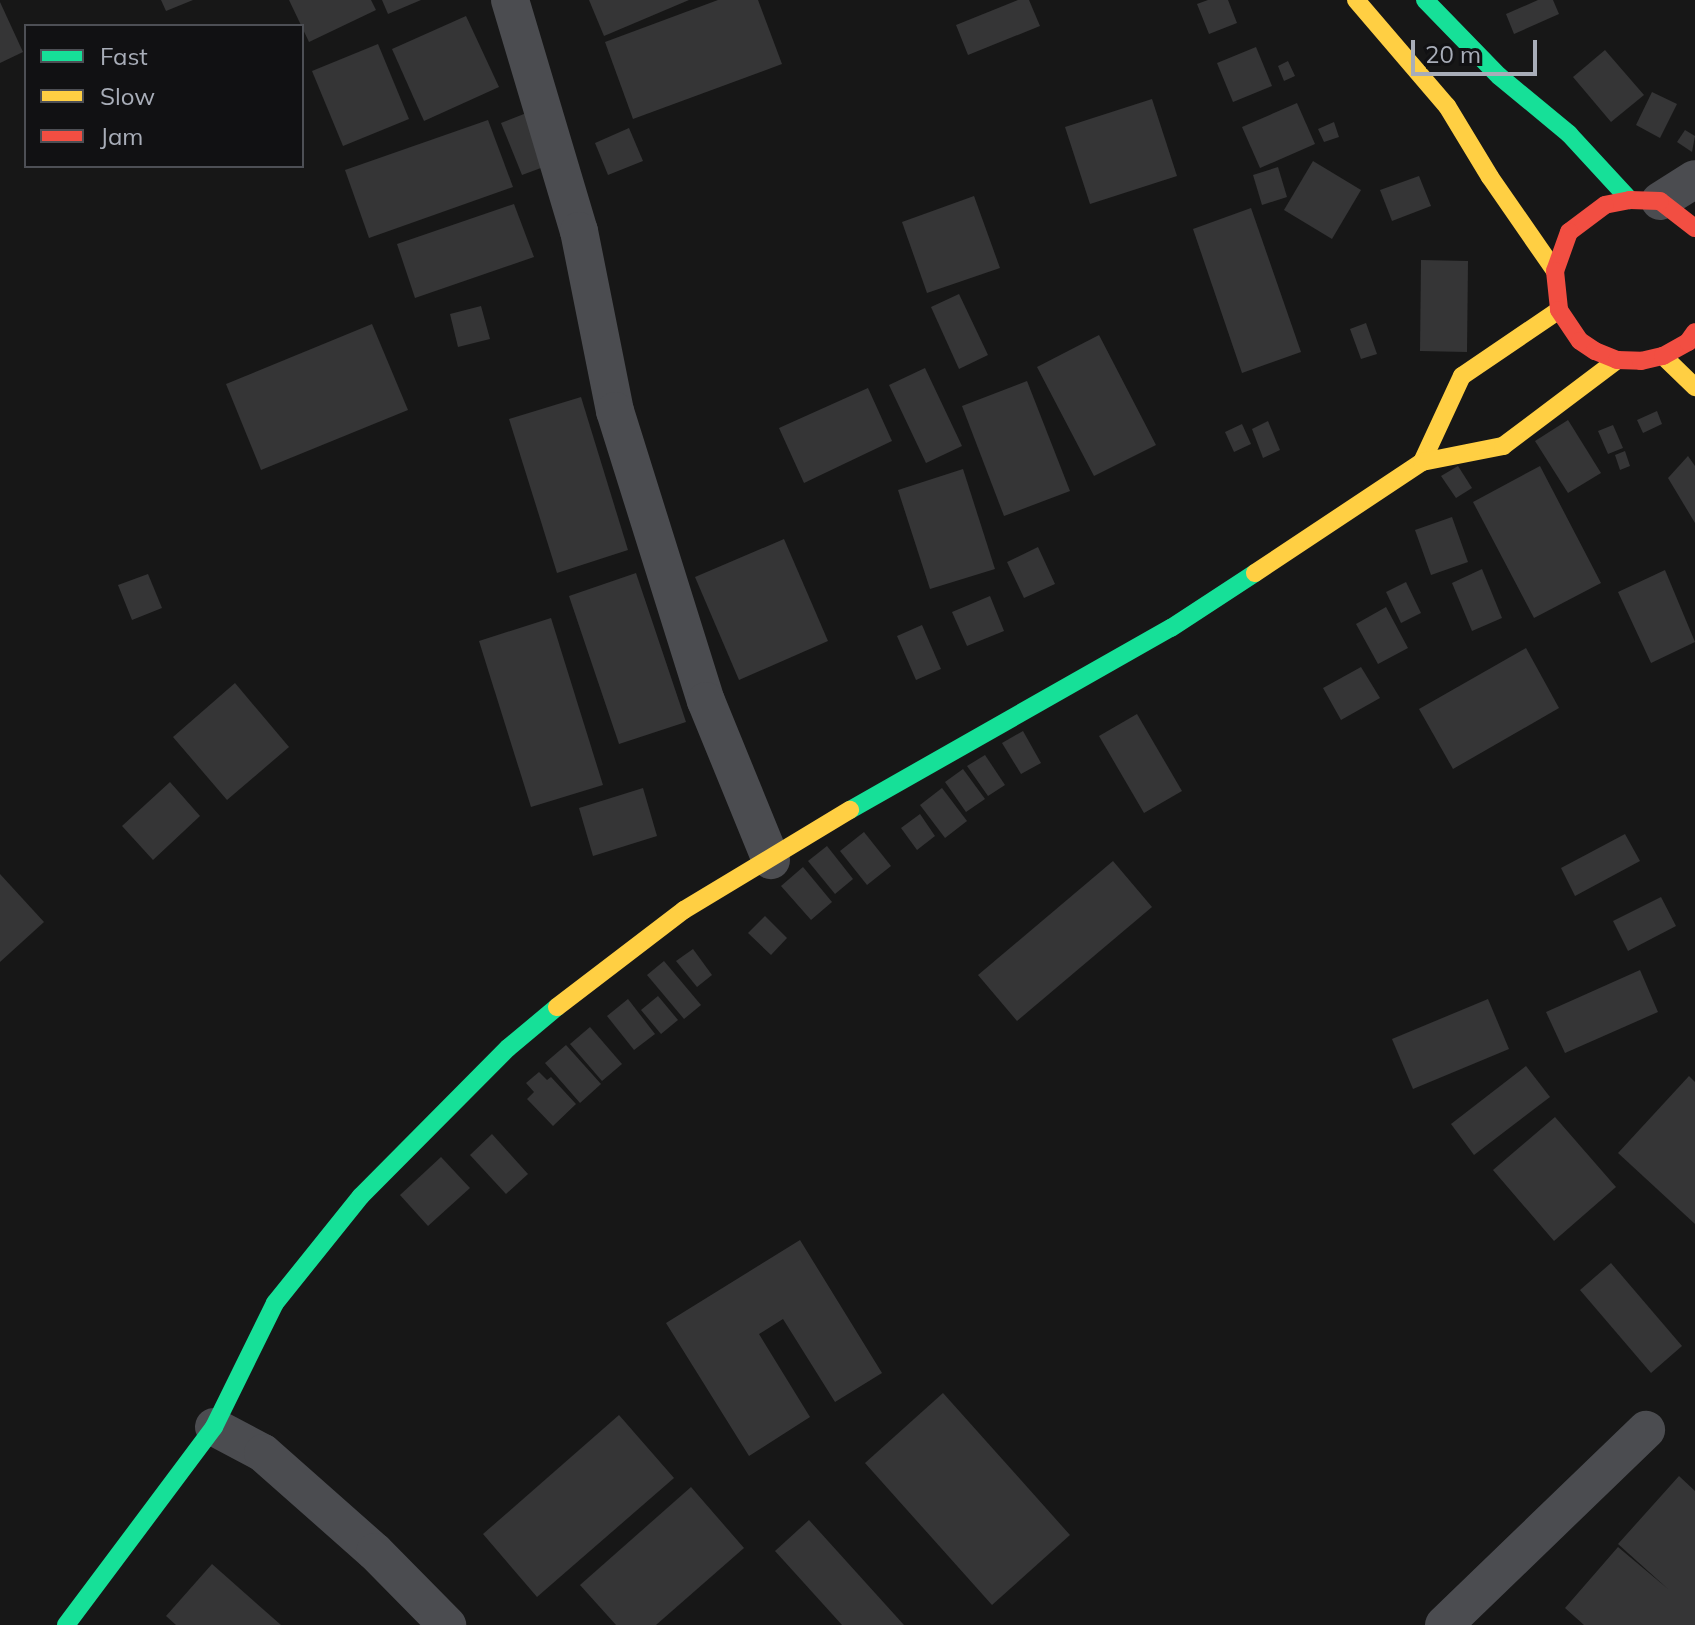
<!DOCTYPE html>
<style>
body{margin:0}
#map{position:relative;width:1695px;height:1625px;overflow:hidden;background:#171717;font-family:Mulish,sans-serif}
div>[style]{position:absolute}
[style*='--x']{left:calc(var(--x)*1px);top:calc(var(--y)*1px);width:calc(var(--w)*1px);rotate:calc(var(--a)*1deg)}
.building>*{inset:0;background:#353536}
.street>*{height:38px;margin:-19px;padding:0 19px;transform-origin:19px;border-radius:19px;background:#4b4c50}
.fast>*{height:18px;margin:-9px;padding:0 9px;transform-origin:9px;border-radius:9px;background:#16e098}
.slow>*{height:18px;margin:-9px;padding:0 9px;transform-origin:9px;border-radius:9px;background:#ffcf43}
.jam>*{height:18px;margin:-9px;padding:0 9px;transform-origin:9px;border-radius:9px;background:#f24e42}
span{translate:-50% -50%;white-space:nowrap;text-align:center;line-height:1.15;-webkit-text-stroke:6px #111113;paint-order:stroke}
.legend{position:absolute;left:24px;top:24px;width:280px;height:144px;box-sizing:border-box;background:#111113;border:2px solid #4d4f55;margin:0;padding:10px 14px;list-style:none;font-size:24px;color:#a8adb8}
.legend li{display:flex;align-items:center;gap:16px;height:40px}
.legend b{width:40px;border:2px solid #4d4f55}
.scale{position:absolute;left:1411px;top:40px;width:126px;height:36px;box-sizing:border-box;border:4px solid #a8adb8;border-top:0;padding-left:10px;font-size:24px;line-height:28px;white-space:nowrap;color:#a8adb8;-webkit-text-stroke:6px #111113;paint-order:stroke}
</style>
<div id="map">
<div class="building">
<i style="clip-path:polygon(161px 0,193px 0,166px 11px)"></i>
<i style="clip-path:polygon(289px 0,371px 0,376px 10px,309px 42px)"></i>
<i style="clip-path:polygon(382px 0,421px 0,388px 14px)"></i>
<i style="clip-path:polygon(589px 0,689px 0,604px 36px)"></i>
<i style="clip-path:polygon(718px 0,758px 0,782px 64px,633px 119px,605px 42px)"></i>
<i style="clip-path:polygon(1018px 0,1029px 0,1040px 26px,968px 55px,956px 25px)"></i>
<i style="clip-path:polygon(1208px 0,1228px 0,1237px 23px,1209px 34px,1197px 4px)"></i>
<i style="clip-path:polygon(1538px 0,1553px 0,1559px 14px,1514px 34px,1506px 14px)"></i>
<i style="clip-path:polygon(0 2px,23px 52px,0 63px)"></i>
<i style="clip-path:polygon(466px 16px,499px 87px,424px 121px,392px 49px)"></i>
<i style="clip-path:polygon(378px 44px,409px 119px,343px 146px,312px 71px)"></i>
<i style="clip-path:polygon(1256px 47px,1272px 86px,1233px 102px,1217px 63px)"></i>
<i style="clip-path:polygon(1605px 50px,1644px 95px,1611px 122px,1573px 77px)"></i>
<i style="clip-path:polygon(1288px 61px,1295px 76px,1284px 81px,1278px 66px)"></i>
<i style="clip-path:polygon(1652px 92px,1677px 104px,1660px 138px,1636px 125px)"></i>
<i style="clip-path:polygon(1152px 99px,1177px 176px,1090px 204px,1065px 127px)"></i>
<i style="clip-path:polygon(1297px 103px,1315px 144px,1260px 168px,1242px 127px)"></i>
<i style="clip-path:polygon(529px 112px,549px 165px,522px 175px,501px 123px)"></i>
<i style="clip-path:polygon(488px 120px,513px 187px,369px 238px,345px 170px)"></i>
<i style="clip-path:polygon(1334px 122px,1339px 137px,1324px 142px,1318px 129px)"></i>
<i style="clip-path:polygon(629px 128px,643px 161px,608px 175px,595px 143px)"></i>
<i style="clip-path:polygon(1685px 130px,1695px 136px,1692px 152px,1677px 142px)"></i>
<i style="clip-path:polygon(1313px 161px,1361px 190px,1332px 239px,1284px 210px)"></i>
<i style="clip-path:polygon(1278px 167px,1287px 197px,1262px 205px,1253px 175px)"></i>
<i style="clip-path:polygon(1419px 176px,1431px 206px,1392px 221px,1380px 190px)"></i>
<i style="clip-path:polygon(974px 196px,1000px 268px,927px 293px,902px 222px)"></i>
<i style="clip-path:polygon(514px 204px,534px 257px,415px 298px,397px 244px)"></i>
<i style="clip-path:polygon(1251px 208px,1301px 352px,1242px 373px,1193px 229px)"></i>
<i style="clip-path:polygon(1421px 260px,1468px 261px,1467px 352px,1420px 351px)"></i>
<i style="clip-path:polygon(959px 294px,988px 355px,959px 369px,931px 307px)"></i>
<i style="clip-path:polygon(481px 306px,490px 339px,458px 347px,450px 314px)"></i>
<i style="clip-path:polygon(1366px 323px,1377px 354px,1361px 359px,1350px 329px)"></i>
<i style="clip-path:polygon(372px 324px,408px 410px,261px 470px,226px 384px)"></i>
<i style="clip-path:polygon(1099px 335px,1156px 445px,1094px 476px,1037px 367px)"></i>
<i style="clip-path:polygon(925px 368px,962px 446px,926px 463px,889px 385px)"></i>
<i style="clip-path:polygon(1027px 381px,1070px 491px,1004px 516px,962px 406px)"></i>
<i style="clip-path:polygon(868px 388px,892px 441px,804px 483px,779px 428px)"></i>
<i style="clip-path:polygon(581px 397px,628px 550px,557px 573px,509px 419px)"></i>
<i style="clip-path:polygon(1657px 411px,1662px 424px,1643px 433px,1637px 420px)"></i>
<i style="clip-path:polygon(1568px 420px,1601px 473px,1568px 493px,1535px 441px)"></i>
<i style="clip-path:polygon(1268px 421px,1280px 450px,1263px 458px,1252px 429px)"></i>
<i style="clip-path:polygon(1242px 424px,1251px 444px,1234px 452px,1225px 432px)"></i>
<i style="clip-path:polygon(1613px 425px,1623px 448px,1608px 454px,1598px 431px)"></i>
<i style="clip-path:polygon(1625px 451px,1630px 466px,1620px 470px,1615px 455px)"></i>
<i style="clip-path:polygon(1688px 456px,1695px 466px,1695px 523px,1668px 478px)"></i>
<i style="clip-path:polygon(1458px 466px,1472px 488px,1456px 498px,1441px 476px)"></i>
<i style="clip-path:polygon(1540px 466px,1601px 583px,1534px 618px,1473px 502px)"></i>
<i style="clip-path:polygon(963px 469px,995px 569px,930px 589px,898px 490px)"></i>
<i style="clip-path:polygon(1452px 517px,1468px 562px,1431px 575px,1415px 530px)"></i>
<i style="clip-path:polygon(784px 539px,828px 641px,739px 680px,695px 577px)"></i>
<i style="clip-path:polygon(1038px 547px,1055px 584px,1024px 598px,1007px 562px)"></i>
<i style="clip-path:polygon(1482px 569px,1502px 618px,1472px 631px,1452px 583px)"></i>
<i style="clip-path:polygon(1665px 570px,1695px 642px,1651px 663px,1618px 592px)"></i>
<i style="clip-path:polygon(636px 573px,686px 722px,619px 744px,569px 596px)"></i>
<i style="clip-path:polygon(148px 574px,162px 608px,132px 620px,118px 585px)"></i>
<i style="clip-path:polygon(1406px 582px,1421px 613px,1401px 623px,1386px 592px)"></i>
<i style="clip-path:polygon(990px 596px,1004px 631px,967px 646px,952px 612px)"></i>
<i style="clip-path:polygon(1386px 607px,1408px 648px,1378px 664px,1356px 624px)"></i>
<i style="clip-path:polygon(551px 618px,603px 785px,531px 807px,479px 641px)"></i>
<i style="clip-path:polygon(922px 625px,941px 669px,916px 680px,897px 636px)"></i>
<i style="clip-path:polygon(1526px 648px,1559px 708px,1453px 769px,1419px 709px)"></i>
<i style="clip-path:polygon(1361px 667px,1380px 698px,1341px 720px,1323px 688px)"></i>
<i style="clip-path:polygon(235px 683px,289px 747px,227px 800px,173px 737px)"></i>
<i style="clip-path:polygon(1137px 714px,1182px 791px,1144px 813px,1099px 736px)"></i>
<i style="clip-path:polygon(1023px 731px,1041px 763px,1021px 774px,1002px 743px)"></i>
<i style="clip-path:polygon(985px 755px,1005px 785px,988px 796px,967px 766px)"></i>
<i style="clip-path:polygon(963px 769px,985px 799px,966px 812px,945px 782px)"></i>
<i style="clip-path:polygon(170px 782px,200px 816px,153px 860px,122px 826px)"></i>
<i style="clip-path:polygon(643px 788px,657px 836px,593px 856px,579px 808px)"></i>
<i style="clip-path:polygon(942px 788px,967px 821px,945px 838px,920px 805px)"></i>
<i style="clip-path:polygon(920px 814px,935px 836px,917px 850px,901px 828px)"></i>
<i style="clip-path:polygon(864px 832px,891px 866px,867px 885px,840px 851px)"></i>
<i style="clip-path:polygon(1625px 834px,1640px 861px,1575px 896px,1561px 868px)"></i>
<i style="clip-path:polygon(827px 846px,853px 879px,835px 894px,808px 861px)"></i>
<i style="clip-path:polygon(1113px 861px,1152px 907px,1017px 1021px,978px 975px)"></i>
<i style="clip-path:polygon(803px 867px,832px 902px,811px 920px,781px 886px)"></i>
<i style="clip-path:polygon(0 874px,44px 922px,0 962px)"></i>
<i style="clip-path:polygon(1661px 897px,1676px 926px,1628px 951px,1613px 921px)"></i>
<i style="clip-path:polygon(765px 916px,787px 938px,771px 955px,748px 933px)"></i>
<i style="clip-path:polygon(693px 949px,712px 975px,697px 987px,676px 961px)"></i>
<i style="clip-path:polygon(664px 961px,701px 1005px,684px 1019px,647px 975px)"></i>
<i style="clip-path:polygon(1640px 970px,1658px 1012px,1565px 1053px,1546px 1012px)"></i>
<i style="clip-path:polygon(658px 996px,678px 1020px,661px 1034px,641px 1010px)"></i>
<i style="clip-path:polygon(628px 999px,655px 1034px,634px 1050px,607px 1016px)"></i>
<i style="clip-path:polygon(1488px 999px,1509px 1049px,1413px 1089px,1392px 1039px)"></i>
<i style="clip-path:polygon(590px 1027px,622px 1064px,602px 1081px,570px 1044px)"></i>
<i style="clip-path:polygon(566px 1045px,601px 1084px,580px 1103px,545px 1063px)"></i>
<i style="clip-path:polygon(1526px 1066px,1550px 1097px,1474px 1155px,1451px 1124px)"></i>
<i style="clip-path:polygon(539px 1072px,547px 1080px,551px 1077px,576px 1104px,553px 1126px,527px 1099px,534px 1092px,526px 1083px)"></i>
<i style="clip-path:polygon(1689px 1076px,1695px 1082px,1695px 1224px,1618px 1153px)"></i>
<i style="clip-path:polygon(1555px 1117px,1616px 1187px,1554px 1241px,1493px 1170px)"></i>
<i style="clip-path:polygon(492px 1134px,528px 1174px,506px 1194px,470px 1155px)"></i>
<i style="clip-path:polygon(441px 1157px,470px 1188px,428px 1226px,400px 1195px)"></i>
<i style="clip-path:polygon(800px 1240px,882px 1373px,835px 1402px,783px 1319px,759px 1334px,810px 1417px,749px 1456px,666px 1323px)"></i>
<i style="clip-path:polygon(1611px 1263px,1682px 1346px,1651px 1373px,1580px 1290px)"></i>
<i style="clip-path:polygon(943px 1393px,1070px 1535px,992px 1605px,865px 1463px)"></i>
<i style="clip-path:polygon(619px 1415px,674px 1478px,537px 1597px,483px 1534px)"></i>
<i style="clip-path:polygon(1679px 1476px,1695px 1491px,1695px 1625px,1584px 1625px,1565px 1608px,1618px 1547px,1668px 1589px,1618px 1544px)"></i>
<i style="clip-path:polygon(691px 1487px,744px 1548px,656px 1625px,616px 1625px,580px 1585px)"></i>
<i style="clip-path:polygon(809px 1520px,904px 1625px,842px 1625px,775px 1551px)"></i>
<i style="clip-path:polygon(212px 1564px,281px 1625px,176px 1625px,166px 1616px)"></i>
</div>
<div class="street">
<i style="--x:510;--y:0;--w:241;--a:73.4"></i>
<i style="--x:579;--y:231;--w:184;--a:78.7"></i>
<i style="--x:615;--y:411;--w:304;--a:72.6"></i>
<i style="--x:706;--y:701;--w:172;--a:67.8"></i>
<i style="--x:1660;--y:201;--w:41;--a:-32.2"></i>
<i style="--x:214;--y:1427;--w:55;--a:28"></i>
<i style="--x:263;--y:1453;--w:149;--a:41.5"></i>
<i style="--x:375;--y:1552;--w:103;--a:45.4"></i>
<i style="--x:1444;--y:1625;--w:281;--a:-44"></i>
</div>
<div class="fast">
<i style="--x:1425;--y:0;--w:106;--a:45.8"></i>
<i style="--x:1499;--y:76;--w:91;--a:39.6"></i>
<i style="--x:1569;--y:134;--w:90;--a:47.3"></i>
<i style="--x:850;--y:810;--w:369;--a:-29.6"></i>
<i style="--x:1171;--y:628;--w:100;--a:-33.2"></i>
<i style="--x:66;--y:1625;--w:247;--a:-53.2"></i>
<i style="--x:214;--y:1427;--w:138;--a:-63.8"></i>
<i style="--x:275;--y:1303;--w:137;--a:-51.2"></i>
<i style="--x:361;--y:1196;--w:209;--a:-45.2"></i>
<i style="--x:508;--y:1048;--w:64;--a:-39.9"></i>
</div>
<div class="slow">
<i style="--x:1356;--y:0;--w:140;--a:49.4"></i>
<i style="--x:1447;--y:106;--w:83;--a:58.8"></i>
<i style="--x:1490;--y:177;--w:114;--a:55.3"></i>
<i style="--x:1663;--y:356;--w:45;--a:44.1"></i>
<i style="--x:1422;--y:462;--w:95;--a:-65.1"></i>
<i style="--x:1462;--y:376;--w:117;--a:-34.2"></i>
<i style="--x:1255;--y:573;--w:201;--a:-33.6"></i>
<i style="--x:1422;--y:462;--w:83;--a:-11.2"></i>
<i style="--x:1503;--y:446;--w:143;--a:-37"></i>
<i style="--x:557;--y:1007;--w:160;--a:-37.4"></i>
<i style="--x:684;--y:910;--w:194;--a:-31.1"></i>
</div>
<div class="jam">
<i style="--x:1695;--y:228;--w:44;--a:-142.4"></i>
<i style="--x:1660;--y:201;--w:30;--a:-178"></i>
<i style="--x:1630;--y:200;--w:25;--a:169"></i>
<i style="--x:1605;--y:205;--w:45;--a:143.1"></i>
<i style="--x:1569;--y:232;--w:41;--a:109.7"></i>
<i style="--x:1555;--y:271;--w:39;--a:84"></i>
<i style="--x:1559;--y:310;--w:37;--a:56"></i>
<i style="--x:1580;--y:341;--w:18;--a:34"></i>
<i style="--x:1595;--y:351;--w:24;--a:22"></i>
<i style="--x:1617;--y:360;--w:24;--a:2"></i>
<i style="--x:1641;--y:361;--w:23;--a:-13"></i>
<i style="--x:1663;--y:356;--w:29;--a:-29"></i>
<i style="--x:1688;--y:342;--w:12;--a:-55"></i>
</div>
<ul class="legend">
<li><b style="height:10px;background:#16e098"></b>Fast</li>
<li><b style="height:10px;background:#ffcf43"></b>Slow</li>
<li><b style="height:10px;background:#f24e42"></b>Jam</li>
</ul>
<div class="scale">20 m</div>
</div>
